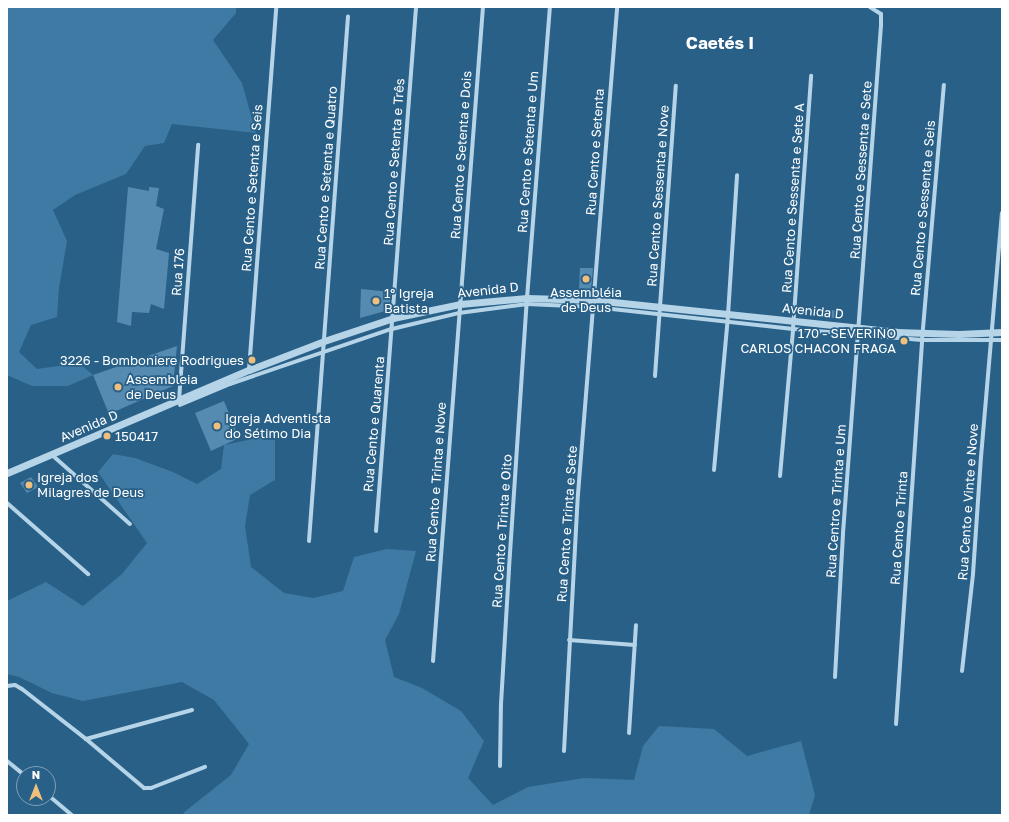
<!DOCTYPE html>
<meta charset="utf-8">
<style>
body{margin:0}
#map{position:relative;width:1009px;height:822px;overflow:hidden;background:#296088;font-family:"Golos Text",sans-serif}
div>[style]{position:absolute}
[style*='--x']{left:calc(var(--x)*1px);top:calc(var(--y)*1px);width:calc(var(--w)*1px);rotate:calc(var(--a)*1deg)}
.green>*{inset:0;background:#3e7aa4}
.building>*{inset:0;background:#568bb1}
.pedestrian>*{height:3.5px;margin:-1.75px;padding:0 1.75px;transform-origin:1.75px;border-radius:1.75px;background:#b6d4e8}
.minor>*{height:4px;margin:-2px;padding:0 2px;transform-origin:2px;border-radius:2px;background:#b6d4e8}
.tertiary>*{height:7px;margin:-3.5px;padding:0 3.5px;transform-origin:3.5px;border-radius:3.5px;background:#b6d4e8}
.dots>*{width:11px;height:11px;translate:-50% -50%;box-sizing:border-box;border:2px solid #296088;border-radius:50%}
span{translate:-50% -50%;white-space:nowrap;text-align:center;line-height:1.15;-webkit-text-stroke:3.5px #296088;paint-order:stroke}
.street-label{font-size:13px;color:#fff}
.poi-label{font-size:13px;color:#fff}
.left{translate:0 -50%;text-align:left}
.right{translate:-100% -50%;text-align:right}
.district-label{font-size:17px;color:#fff;font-weight:700}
.frame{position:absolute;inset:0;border:8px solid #fff;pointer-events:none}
.north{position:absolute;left:16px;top:766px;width:40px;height:40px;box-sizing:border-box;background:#296088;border:1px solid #7fa0b8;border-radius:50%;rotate:0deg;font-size:11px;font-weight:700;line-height:16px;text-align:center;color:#fff}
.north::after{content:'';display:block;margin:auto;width:14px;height:18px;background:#efbf7d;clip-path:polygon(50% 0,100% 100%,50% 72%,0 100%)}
</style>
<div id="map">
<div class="green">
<i style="clip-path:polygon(7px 7px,236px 7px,236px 13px,213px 40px,242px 83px,256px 133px,172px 124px,164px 143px,145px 146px,126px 174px,75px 195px,53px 210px,67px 241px,59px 288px,57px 317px,31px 325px,19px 352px,37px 369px,79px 363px,93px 375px,68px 386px,32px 386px,7px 375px)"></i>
<i style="clip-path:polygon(257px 438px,275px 438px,275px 480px,250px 495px,245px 526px,251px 567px,284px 593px,313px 598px,343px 591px,354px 557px,387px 549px,416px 551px,399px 614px,385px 640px,394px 677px,422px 688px,461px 711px,484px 741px,468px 778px,493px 805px,528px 787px,584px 778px,634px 780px,643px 746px,659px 726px,714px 729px,747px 756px,801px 741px,815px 795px,809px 815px,186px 815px,183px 813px,231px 775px,249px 744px,214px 700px,182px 682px,83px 701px,52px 693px,19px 677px,7px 674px,7px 601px,46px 582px,83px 606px,122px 574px,147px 543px,98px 472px,113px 454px,135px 458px,173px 472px,197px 484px,221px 469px,224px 445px)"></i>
</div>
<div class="building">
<i style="clip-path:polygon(128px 187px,149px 191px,149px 187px,159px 188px,156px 206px,164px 209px,156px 249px,169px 253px,164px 309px,151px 304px,149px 313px,132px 312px,131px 326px,117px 322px)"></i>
<i style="clip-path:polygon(580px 268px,593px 268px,591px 290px,579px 290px)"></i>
<i style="clip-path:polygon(361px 289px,391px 292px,389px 310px,360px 318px)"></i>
<i style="clip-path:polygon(825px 309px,837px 311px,836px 318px,823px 318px)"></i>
<i style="clip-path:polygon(177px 346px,173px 386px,109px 414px,93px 375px)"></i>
<i style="clip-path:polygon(224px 401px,239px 438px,211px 451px,195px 413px)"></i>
<i style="clip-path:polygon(31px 477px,38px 487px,27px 493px,20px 483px)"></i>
</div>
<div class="pedestrian">
<i style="--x:180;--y:405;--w:54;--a:-22.8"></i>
<i style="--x:230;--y:384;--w:171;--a:-18.8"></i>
<i style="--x:392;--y:329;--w:69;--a:-13.4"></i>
<i style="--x:459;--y:313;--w:69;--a:-7.5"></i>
<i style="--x:527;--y:304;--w:67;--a:2.6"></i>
<i style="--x:594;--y:307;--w:200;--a:6.3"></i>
<i style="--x:793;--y:329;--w:129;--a:4.9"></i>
<i style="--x:922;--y:340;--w:80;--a:0"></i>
</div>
<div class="minor">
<i style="--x:249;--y:370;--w:364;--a:-85.7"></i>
<i style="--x:655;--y:376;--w:291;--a:-85.9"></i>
<i style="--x:179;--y:400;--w:256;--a:-85.7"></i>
<i style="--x:52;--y:455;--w:104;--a:41.5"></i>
<i style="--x:714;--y:470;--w:156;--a:-84.8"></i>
<i style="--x:728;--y:315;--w:140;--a:-86.3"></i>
<i style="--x:780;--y:476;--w:148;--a:-84.9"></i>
<i style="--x:793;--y:329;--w:254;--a:-85.9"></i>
<i style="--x:7;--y:503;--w:108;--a:41.2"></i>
<i style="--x:376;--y:531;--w:526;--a:-85.63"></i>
<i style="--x:309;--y:541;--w:526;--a:-85.75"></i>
<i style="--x:569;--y:640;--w:66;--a:4.3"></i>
<i style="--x:433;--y:661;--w:656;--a:-85.63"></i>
<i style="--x:962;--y:671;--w:98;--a:-83.5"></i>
<i style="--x:973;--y:574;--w:117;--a:-86.1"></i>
<i style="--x:981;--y:457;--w:245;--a:-85.1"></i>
<i style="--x:835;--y:677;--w:144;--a:-86.8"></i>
<i style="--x:843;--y:533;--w:509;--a:-85.72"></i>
<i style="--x:881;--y:25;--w:11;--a:-90"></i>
<i style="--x:881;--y:14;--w:13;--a:-148"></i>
<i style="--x:7;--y:686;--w:8;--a:-7"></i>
<i style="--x:15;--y:685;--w:8;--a:30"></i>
<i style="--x:22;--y:689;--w:81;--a:38"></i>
<i style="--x:86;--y:739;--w:76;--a:40.2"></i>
<i style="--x:144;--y:788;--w:7;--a:0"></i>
<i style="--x:151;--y:788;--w:58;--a:-21.3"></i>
<i style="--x:896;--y:724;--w:385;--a:-86.1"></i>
<i style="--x:922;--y:340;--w:256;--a:-85.1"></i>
<i style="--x:629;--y:733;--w:108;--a:-86.3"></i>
<i style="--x:86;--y:739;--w:110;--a:-15.3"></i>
<i style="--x:564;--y:751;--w:257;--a:-86.9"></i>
<i style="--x:578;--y:494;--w:489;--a:-85.4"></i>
<i style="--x:7;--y:761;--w:22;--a:39"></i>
<i style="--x:500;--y:766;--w:62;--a:-89.1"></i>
<i style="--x:501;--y:704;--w:136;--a:-86.6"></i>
<i style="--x:509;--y:568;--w:271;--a:-86.2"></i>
<i style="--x:527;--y:298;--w:292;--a:-85.5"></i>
<i style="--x:48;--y:795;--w:31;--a:40"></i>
</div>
<div class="tertiary">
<i style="--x:7;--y:473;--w:263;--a:-23.1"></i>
<i style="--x:249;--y:370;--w:80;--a:-21.1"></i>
<i style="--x:324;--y:341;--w:73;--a:-18.4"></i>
<i style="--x:393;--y:318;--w:68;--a:-11.8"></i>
<i style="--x:460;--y:304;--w:67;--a:-5.1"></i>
<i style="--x:527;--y:298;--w:67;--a:1.7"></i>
<i style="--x:594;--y:300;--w:304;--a:6"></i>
<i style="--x:896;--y:332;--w:63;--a:1.8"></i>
<i style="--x:959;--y:334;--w:43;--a:-2.7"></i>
</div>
<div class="dots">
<i style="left:586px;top:279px;background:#efbf7d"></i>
<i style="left:376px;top:301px;background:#efbf7d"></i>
<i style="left:904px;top:341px;background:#efbf7d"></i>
<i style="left:252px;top:360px;background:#efbf7d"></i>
<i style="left:118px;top:387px;background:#efbf7d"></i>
<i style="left:217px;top:426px;background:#efbf7d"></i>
<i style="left:107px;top:436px;background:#efbf7d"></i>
<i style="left:29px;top:485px;background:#efbf7d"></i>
</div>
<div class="street-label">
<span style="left:528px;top:152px;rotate:-86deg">Rua Cento e Setenta e Um</span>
<span style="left:595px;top:152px;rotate:-86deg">Rua Cento e Setenta</span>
<span style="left:461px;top:155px;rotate:-86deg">Rua Cento e Setenta e Dois</span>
<span style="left:394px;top:162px;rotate:-86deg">Rua Cento e Setenta e Três</span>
<span style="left:861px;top:170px;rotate:-86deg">Rua Cento e Sessenta e Sete</span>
<span style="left:326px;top:178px;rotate:-86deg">Rua Cento e Setenta e Quatro</span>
<span style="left:252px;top:188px;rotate:-86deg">Rua Cento e Setenta e Seis</span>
<span style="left:658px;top:196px;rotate:-86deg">Rua Cento e Sessenta e Nove</span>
<span style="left:793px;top:198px;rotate:-86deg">Rua Cento e Sessenta e Sete A</span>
<span style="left:923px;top:208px;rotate:-85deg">Rua Cento e Sessenta e Seis</span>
<span style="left:178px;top:272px;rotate:-86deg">Rua 176</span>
<span style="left:488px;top:290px;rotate:-6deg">Avenida D</span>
<span style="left:813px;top:311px;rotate:6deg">Avenida D</span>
<span style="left:374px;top:424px;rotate:-85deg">Rua Cento e Quarenta</span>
<span style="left:89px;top:426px;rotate:-23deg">Avenida D</span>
<span style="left:436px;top:482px;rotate:-86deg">Rua Cento e Trinta e Nove</span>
<span style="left:836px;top:501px;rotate:-86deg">Rua Centro e Trinta e Um</span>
<span style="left:968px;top:502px;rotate:-86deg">Rua Cento e Vinte e Nove</span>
<span style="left:567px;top:524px;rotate:-86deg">Rua Cento e Trinta e Sete</span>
<span style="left:899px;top:528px;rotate:-86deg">Rua Cento e Trinta</span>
<span style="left:502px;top:531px;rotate:-86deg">Rua Cento e Trinta e Oito</span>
</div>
<div class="poi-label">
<span style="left:586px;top:300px">Assembléia<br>de Deus</span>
<span class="left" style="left:384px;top:301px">1º Igreja<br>Batista</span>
<span class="right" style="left:896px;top:341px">170 - SEVERINO<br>CARLOS CHACON FRAGA</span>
<span class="right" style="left:244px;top:360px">3226 - Bomboniere Rodrigues</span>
<span class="left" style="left:126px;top:387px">Assembleia<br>de Deus</span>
<span class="left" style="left:225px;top:426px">Igreja Adventista<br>do Sétimo Dia</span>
<span class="left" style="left:115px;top:436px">150417</span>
<span class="left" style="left:37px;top:485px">Igreja dos<br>Milagres de Deus</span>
</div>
<div class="district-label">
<span style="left:720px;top:43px">Caetés I</span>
</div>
<div class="frame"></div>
<div class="north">N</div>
</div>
